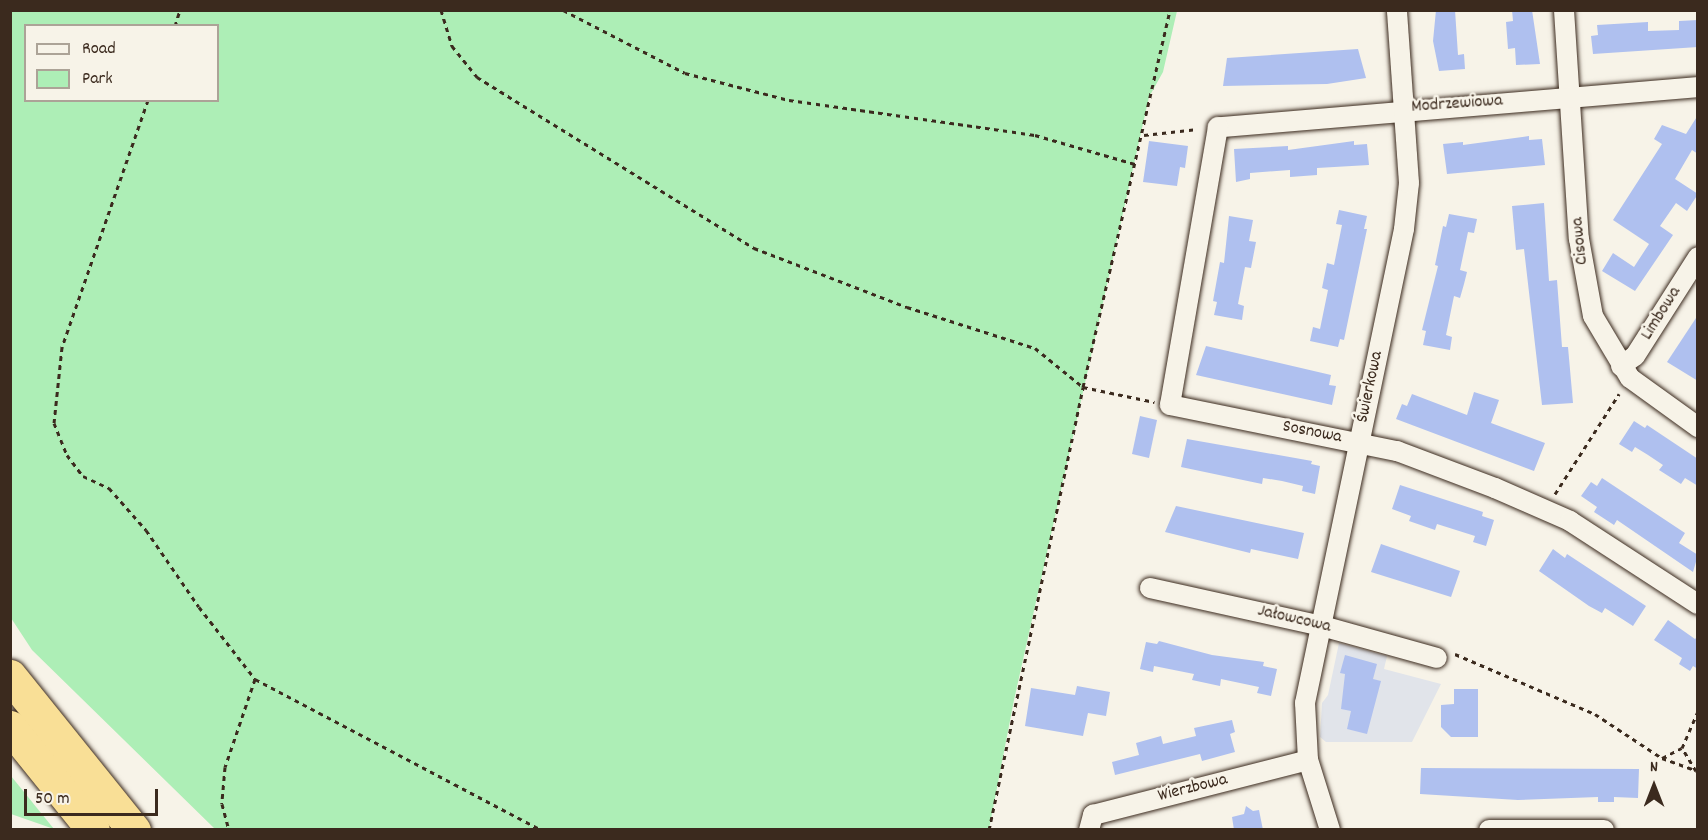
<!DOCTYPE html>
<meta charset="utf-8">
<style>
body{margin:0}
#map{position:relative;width:1708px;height:840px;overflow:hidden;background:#f7f3e8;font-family:Dekko,sans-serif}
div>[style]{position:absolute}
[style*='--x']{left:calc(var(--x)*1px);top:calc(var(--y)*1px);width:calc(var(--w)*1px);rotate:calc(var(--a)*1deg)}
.built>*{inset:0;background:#e1e4ea}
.green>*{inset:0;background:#adeeb6}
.building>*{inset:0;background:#afc0ef}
.path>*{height:3px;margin-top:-1.5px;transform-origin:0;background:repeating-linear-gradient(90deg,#3b2a1e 0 4.5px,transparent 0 9px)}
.roads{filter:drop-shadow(0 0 2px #3b2a1e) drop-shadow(0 0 2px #3b2a1e)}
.street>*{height:20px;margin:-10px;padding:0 10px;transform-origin:10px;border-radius:10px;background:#f7f3e8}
.highway>*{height:33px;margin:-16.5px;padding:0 16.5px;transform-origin:16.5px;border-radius:16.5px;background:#f9df96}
span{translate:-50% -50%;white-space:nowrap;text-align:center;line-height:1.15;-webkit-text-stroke:5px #f7f3e8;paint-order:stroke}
.street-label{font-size:18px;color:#3b2a1e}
.frame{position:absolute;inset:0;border:12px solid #3b2a1e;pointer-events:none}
.legend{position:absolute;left:24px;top:24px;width:195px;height:78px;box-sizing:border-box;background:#f7f3e8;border:2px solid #aca397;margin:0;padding:8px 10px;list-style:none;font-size:18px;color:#3b2a1e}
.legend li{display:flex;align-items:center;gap:12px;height:30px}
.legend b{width:30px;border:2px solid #aca397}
.north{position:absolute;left:1624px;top:756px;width:60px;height:60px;-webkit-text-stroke:4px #f7f3e8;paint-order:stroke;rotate:0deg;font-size:16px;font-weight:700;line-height:24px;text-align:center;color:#3b2a1e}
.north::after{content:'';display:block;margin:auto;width:21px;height:27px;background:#3b2a1e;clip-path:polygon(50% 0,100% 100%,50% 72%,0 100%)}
.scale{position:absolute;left:24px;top:789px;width:134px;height:27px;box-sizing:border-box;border:3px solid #3b2a1e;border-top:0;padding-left:8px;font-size:18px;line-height:21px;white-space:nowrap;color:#3b2a1e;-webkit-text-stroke:4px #f7f3e8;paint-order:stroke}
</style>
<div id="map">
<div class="built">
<i style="clip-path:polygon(1339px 643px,1387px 656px,1384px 669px,1441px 684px,1412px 742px,1326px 742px,1320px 737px,1322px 703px,1328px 695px)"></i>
</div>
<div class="green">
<i style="clip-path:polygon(evenodd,11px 10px,1177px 11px,1163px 72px,1149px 97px,1014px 700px,989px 829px,215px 829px,32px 650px,11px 618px,11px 10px,26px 26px,218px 26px,218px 100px,26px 100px,26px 26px)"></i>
<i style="clip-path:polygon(10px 776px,11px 776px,54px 829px,11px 814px)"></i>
</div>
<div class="building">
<i style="clip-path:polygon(1436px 10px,1455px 10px,1458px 55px,1464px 54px,1465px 69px,1439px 71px,1433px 41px)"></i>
<i style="clip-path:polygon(1512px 10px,1532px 10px,1540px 64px,1516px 65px,1515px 48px,1508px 49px,1506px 22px,1513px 21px)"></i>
<i style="clip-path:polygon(1698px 20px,1698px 47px,1593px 54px,1591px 36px,1598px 35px,1597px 25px,1648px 22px,1648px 31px,1679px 30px,1679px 21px)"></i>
<i style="clip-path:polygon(1358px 49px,1366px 78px,1327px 84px,1223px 86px,1227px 58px)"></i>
<i style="clip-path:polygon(1698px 115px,1698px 154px,1692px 150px,1675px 179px,1698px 194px,1687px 211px,1676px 203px,1660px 226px,1673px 235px,1635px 291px,1602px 271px,1613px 253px,1634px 267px,1649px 244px,1613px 220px,1662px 144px,1654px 139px,1662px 125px,1686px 134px)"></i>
<i style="clip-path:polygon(1529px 136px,1529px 140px,1542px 139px,1545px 165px,1447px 174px,1443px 144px,1463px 142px,1463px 145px)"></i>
<i style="clip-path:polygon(1149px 141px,1188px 146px,1185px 168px,1180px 167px,1177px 186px,1143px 182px)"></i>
<i style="clip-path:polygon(1354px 141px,1354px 145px,1367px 144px,1369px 165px,1317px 168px,1317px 175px,1290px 177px,1290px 170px,1250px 173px,1250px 179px,1236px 182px,1234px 149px,1288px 146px,1288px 150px)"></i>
<i style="clip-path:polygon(1544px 203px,1549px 281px,1557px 280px,1562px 347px,1568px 347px,1573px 403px,1542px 405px,1524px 249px,1516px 250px,1512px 206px)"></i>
<i style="clip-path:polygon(1339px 210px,1367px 216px,1364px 229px,1367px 229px,1344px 340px,1340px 339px,1338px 347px,1310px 341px,1313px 327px,1320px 329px,1328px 290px,1322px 288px,1327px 263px,1334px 265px,1342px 225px,1336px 224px)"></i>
<i style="clip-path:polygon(1449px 214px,1477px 219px,1474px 233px,1468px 232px,1460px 270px,1467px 272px,1464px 284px,1460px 298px,1454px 296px,1446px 335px,1452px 337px,1450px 350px,1423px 345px,1426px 331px,1422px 330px,1438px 266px,1435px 265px,1443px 226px,1446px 227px)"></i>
<i style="clip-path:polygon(1229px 216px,1253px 220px,1249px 241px,1256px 242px,1251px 268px,1245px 267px,1238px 304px,1244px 306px,1242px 320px,1214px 315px,1217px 302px,1213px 301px,1220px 262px,1224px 263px)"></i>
<i style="clip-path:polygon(1698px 315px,1698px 381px,1667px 362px)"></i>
<i style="clip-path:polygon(1206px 346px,1331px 375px,1329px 385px,1336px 386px,1332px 405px,1196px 375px)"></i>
<i style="clip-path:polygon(1474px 392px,1499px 400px,1491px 423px,1545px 443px,1534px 471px,1396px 419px,1402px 404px,1407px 406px,1412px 394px,1467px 415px)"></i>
<i style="clip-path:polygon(1140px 416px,1157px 420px,1149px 458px,1132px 454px)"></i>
<i style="clip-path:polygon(1634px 421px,1645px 428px,1647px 425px,1698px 459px,1698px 486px,1685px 478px,1681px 484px,1659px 470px,1663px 465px,1648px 455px,1635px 447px,1632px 452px,1619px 444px)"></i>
<i style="clip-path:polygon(1187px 439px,1312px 461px,1311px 464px,1320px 466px,1315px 494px,1302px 491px,1303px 486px,1282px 481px,1263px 478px,1262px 484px,1181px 467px)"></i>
<i style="clip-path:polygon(1602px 478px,1685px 533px,1679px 543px,1698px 555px,1693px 572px,1617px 520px,1614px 525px,1594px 512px,1597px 507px,1581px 496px,1591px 482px,1597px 486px)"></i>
<i style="clip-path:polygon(1400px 485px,1483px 512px,1482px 516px,1494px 520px,1486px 546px,1473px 542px,1475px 536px,1437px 524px,1435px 530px,1409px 521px,1411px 516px,1392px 509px)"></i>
<i style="clip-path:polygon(1176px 506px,1304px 533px,1298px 559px,1251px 549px,1250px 553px,1165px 532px)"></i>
<i style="clip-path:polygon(1381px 544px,1460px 571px,1451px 597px,1371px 572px)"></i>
<i style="clip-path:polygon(1553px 549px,1565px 558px,1567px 554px,1646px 606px,1633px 626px,1605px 608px,1602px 613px,1589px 606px,1539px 571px)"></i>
<i style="clip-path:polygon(1668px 620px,1695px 639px,1698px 636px,1698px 669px,1693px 666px,1690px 671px,1679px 664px,1682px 658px,1654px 640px)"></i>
<i style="clip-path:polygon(1159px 641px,1212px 655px,1264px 662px,1263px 666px,1277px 669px,1271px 696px,1257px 693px,1259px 687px,1221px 679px,1220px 686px,1192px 680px,1194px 674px,1154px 666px,1153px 672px,1140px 669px,1146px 642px,1157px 644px)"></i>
<i style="clip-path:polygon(1345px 655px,1377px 664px,1373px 679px,1381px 681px,1367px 734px,1347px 729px,1351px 711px,1341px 709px,1345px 674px,1340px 673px)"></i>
<i style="clip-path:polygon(1077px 686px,1110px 692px,1106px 716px,1088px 713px,1083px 736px,1025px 726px,1031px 688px,1075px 695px)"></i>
<i style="clip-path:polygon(1454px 689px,1478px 689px,1478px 737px,1451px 737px,1441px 727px,1441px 705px,1454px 704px)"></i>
<i style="clip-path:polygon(1232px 720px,1235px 732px,1230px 734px,1235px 752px,1202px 761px,1200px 754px,1115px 775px,1112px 762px,1139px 755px,1136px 743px,1161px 736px,1163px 744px,1196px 736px,1194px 728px)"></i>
<i style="clip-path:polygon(1421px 768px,1639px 769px,1638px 798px,1614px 797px,1614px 802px,1598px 802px,1598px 797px,1518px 800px,1420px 794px)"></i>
<i style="clip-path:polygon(1246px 806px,1253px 811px,1259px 810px,1263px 830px,1234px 830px,1232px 817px,1244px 814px)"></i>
</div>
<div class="path">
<i style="--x:441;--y:10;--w:38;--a:73"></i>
<i style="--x:452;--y:46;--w:40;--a:51"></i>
<i style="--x:477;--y:77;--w:326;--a:31.7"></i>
<i style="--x:754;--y:248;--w:164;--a:21.1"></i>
<i style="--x:907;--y:307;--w:134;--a:17.8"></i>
<i style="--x:1035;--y:348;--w:62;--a:39.1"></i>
<i style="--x:1083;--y:387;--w:73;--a:11.9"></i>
<i style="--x:563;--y:10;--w:137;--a:27.3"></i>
<i style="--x:685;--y:73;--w:107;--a:14.6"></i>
<i style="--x:789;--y:100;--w:248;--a:8.1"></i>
<i style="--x:1035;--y:135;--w:104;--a:16.2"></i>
<i style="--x:175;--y:26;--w:17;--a:-73"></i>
<i style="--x:148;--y:100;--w:262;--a:109.2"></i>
<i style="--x:62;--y:347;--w:76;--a:96"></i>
<i style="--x:54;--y:423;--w:35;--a:68"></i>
<i style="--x:67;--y:455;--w:26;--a:53"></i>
<i style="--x:83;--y:476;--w:29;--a:25"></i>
<i style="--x:109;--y:488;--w:56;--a:48.6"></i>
<i style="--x:146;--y:530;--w:93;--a:55.5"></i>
<i style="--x:199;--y:607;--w:91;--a:52.1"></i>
<i style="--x:255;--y:679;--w:93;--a:108.8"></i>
<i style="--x:225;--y:767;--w:37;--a:95"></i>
<i style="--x:222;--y:804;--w:27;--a:75"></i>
<i style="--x:1144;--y:135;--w:54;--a:-6.3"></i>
<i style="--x:1555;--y:494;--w:119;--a:-57.4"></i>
<i style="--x:1455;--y:654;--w:152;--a:23.2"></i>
<i style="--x:1595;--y:714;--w:80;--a:33.3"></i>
<i style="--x:1662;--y:758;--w:38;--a:20"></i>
<i style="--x:255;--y:679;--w:323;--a:27.8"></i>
<i style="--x:1662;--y:758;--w:22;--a:-27"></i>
<i style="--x:1696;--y:771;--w:27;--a:-121"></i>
<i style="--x:1682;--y:748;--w:40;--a:-66.6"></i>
<i style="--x:989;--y:830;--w:453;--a:-78"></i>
<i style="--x:1083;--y:387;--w:387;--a:-77"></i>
<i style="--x:1697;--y:830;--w:3;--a:-72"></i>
</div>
<div class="roads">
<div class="street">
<i style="--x:1564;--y:10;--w:229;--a:86.3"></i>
<i style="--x:1579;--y:239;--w:78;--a:79.7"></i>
<i style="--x:1593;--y:316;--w:72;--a:59.2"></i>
<i style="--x:1630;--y:378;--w:84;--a:35.8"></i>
<i style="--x:1698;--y:87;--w:482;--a:175.2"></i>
<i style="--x:1218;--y:127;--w:282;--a:99.8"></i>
<i style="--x:1170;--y:405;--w:232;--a:11.5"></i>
<i style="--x:1397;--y:451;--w:105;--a:20.7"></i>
<i style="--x:1495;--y:488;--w:82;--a:23.7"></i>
<i style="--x:1570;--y:521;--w:153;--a:33"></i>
<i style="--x:1621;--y:366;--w:17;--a:-36"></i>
<i style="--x:1635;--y:356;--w:117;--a:-57.5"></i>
<i style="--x:1150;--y:588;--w:176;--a:12.5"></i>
<i style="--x:1322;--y:626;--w:119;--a:15.5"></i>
<i style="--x:1089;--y:830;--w:16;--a:-75"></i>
<i style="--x:1093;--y:815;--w:222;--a:-14.3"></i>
<i style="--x:1330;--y:830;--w:73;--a:-107.4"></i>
<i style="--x:1308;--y:760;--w:57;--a:-93"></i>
<i style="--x:1305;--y:703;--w:484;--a:-78.2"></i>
<i style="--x:1404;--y:229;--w:46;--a:-83.8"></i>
<i style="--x:1409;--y:183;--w:173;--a:-94"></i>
<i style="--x:1489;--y:830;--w:115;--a:0"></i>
</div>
<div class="highway">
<i style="--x:10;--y:676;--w:198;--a:51.2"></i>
<i style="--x:10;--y:727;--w:132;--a:51.1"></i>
</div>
</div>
<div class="street-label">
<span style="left:1457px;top:105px;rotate:-4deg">Modrzewiowa</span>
<span style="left:1581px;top:241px;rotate:-96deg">Cisowa</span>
<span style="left:1662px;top:314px;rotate:-58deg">Limbowa</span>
<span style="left:1371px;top:387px;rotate:-78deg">Świerkowa</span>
<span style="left:1312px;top:433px;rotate:11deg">Sosnowa</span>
<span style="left:1294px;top:620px;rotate:13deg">Jałowcowa</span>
<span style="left:1193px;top:789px;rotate:-14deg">Wierzbowa</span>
</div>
<div class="frame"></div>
<ul class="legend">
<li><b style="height:8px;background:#f7f3e8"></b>Road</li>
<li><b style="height:16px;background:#adeeb6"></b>Park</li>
</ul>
<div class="north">N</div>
<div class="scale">50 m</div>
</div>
